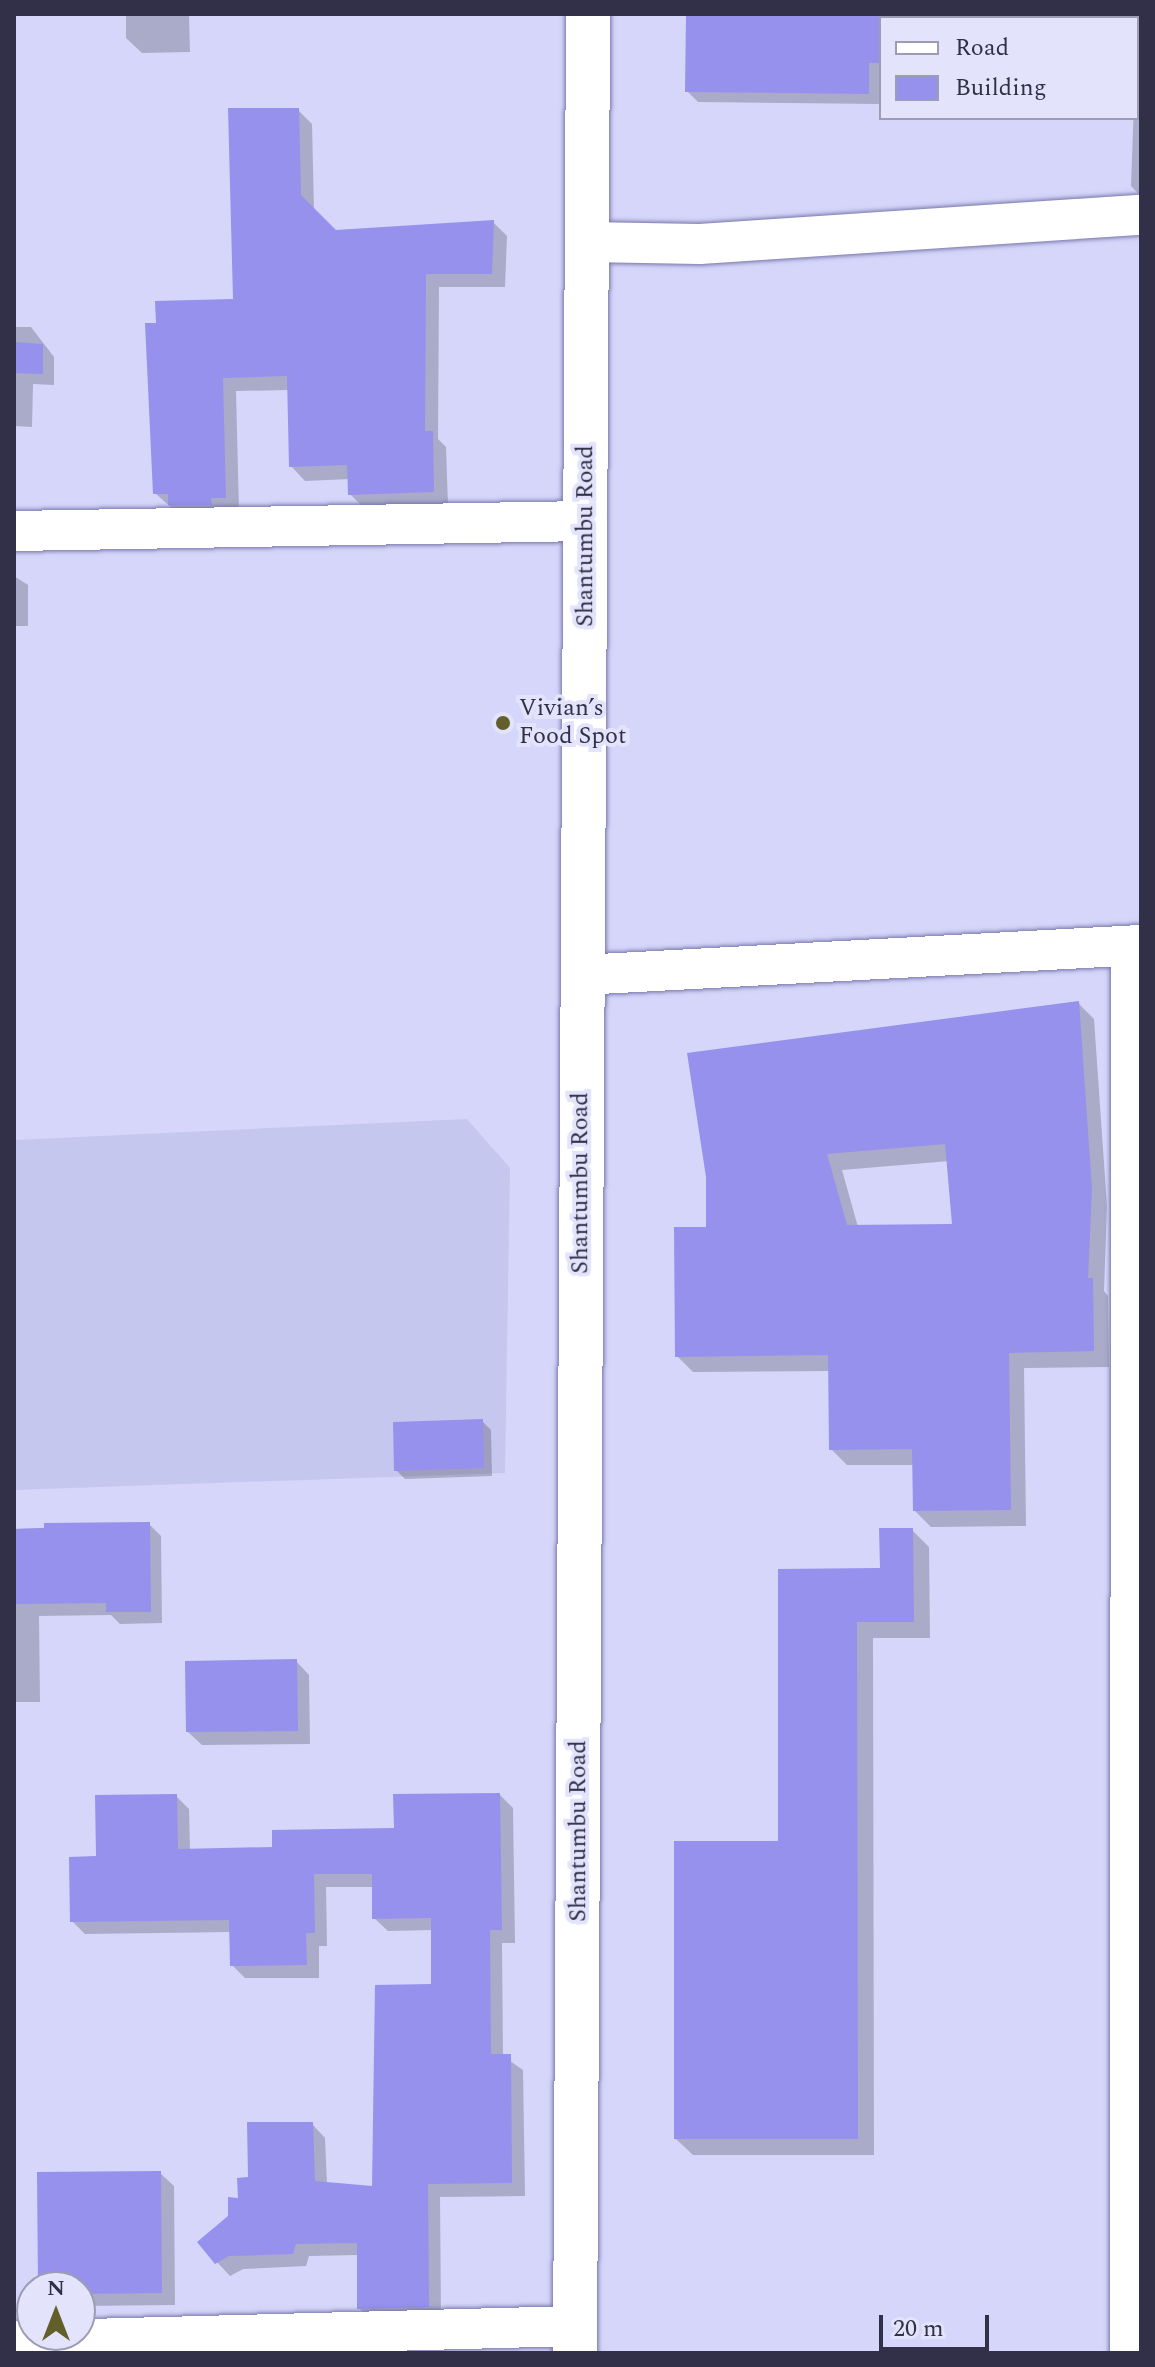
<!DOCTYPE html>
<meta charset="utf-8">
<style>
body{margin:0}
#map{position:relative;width:1155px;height:2367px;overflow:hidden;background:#d5d6fa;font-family:Spectral,serif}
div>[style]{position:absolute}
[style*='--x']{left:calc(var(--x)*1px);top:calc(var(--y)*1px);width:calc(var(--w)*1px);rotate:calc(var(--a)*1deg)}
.built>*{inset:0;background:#c6c7ee}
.shadow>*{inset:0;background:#0003}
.building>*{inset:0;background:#9591ec}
.roads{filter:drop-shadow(0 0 2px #7877ad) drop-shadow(0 0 2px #7877ad)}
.street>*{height:40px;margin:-20px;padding:0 20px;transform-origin:20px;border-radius:20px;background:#fff}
.secondary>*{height:44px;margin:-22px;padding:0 22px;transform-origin:22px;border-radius:22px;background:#fff}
.dots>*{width:22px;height:22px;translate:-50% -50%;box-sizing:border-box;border:4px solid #e3e4fc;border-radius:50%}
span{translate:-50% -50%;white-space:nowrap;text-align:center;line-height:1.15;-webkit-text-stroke:8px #e3e4fc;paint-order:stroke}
.street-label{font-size:24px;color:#313048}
.poi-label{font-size:24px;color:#313048}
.left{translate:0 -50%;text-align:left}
.frame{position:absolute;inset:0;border:16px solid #313048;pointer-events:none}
.legend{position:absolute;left:879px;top:16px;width:260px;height:104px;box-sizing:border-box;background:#e3e4fc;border:2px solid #9c9cb4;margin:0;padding:10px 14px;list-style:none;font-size:24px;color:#313048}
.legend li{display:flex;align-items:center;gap:16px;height:40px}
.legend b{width:40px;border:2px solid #9c9cb4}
.north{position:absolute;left:16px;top:2271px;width:80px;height:80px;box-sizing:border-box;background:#e3e4fc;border:2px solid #9c9cb4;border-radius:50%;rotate:0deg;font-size:22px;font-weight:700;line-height:32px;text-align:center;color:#313048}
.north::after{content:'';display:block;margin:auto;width:28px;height:36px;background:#635f2b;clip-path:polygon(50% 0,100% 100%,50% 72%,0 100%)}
.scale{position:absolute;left:879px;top:2315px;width:110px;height:36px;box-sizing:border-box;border:4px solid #313048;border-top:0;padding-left:10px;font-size:24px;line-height:28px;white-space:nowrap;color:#313048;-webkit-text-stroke:6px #e3e4fc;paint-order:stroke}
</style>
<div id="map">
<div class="built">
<i style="clip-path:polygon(467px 1119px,510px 1168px,505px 1473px,14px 1490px,14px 1140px)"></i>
</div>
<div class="shadow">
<i style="clip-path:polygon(126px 14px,212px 14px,189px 15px,190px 52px,142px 53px,126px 38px)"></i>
<i style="clip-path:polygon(686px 14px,884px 17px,880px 104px,698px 102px,687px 91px)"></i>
<i style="clip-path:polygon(1028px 14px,1141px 14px,1141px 196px,1131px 186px,1137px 18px)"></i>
<i style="clip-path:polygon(298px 110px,312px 124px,314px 211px,335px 233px,493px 222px,507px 236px,505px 287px,439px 287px,438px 439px,446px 447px,448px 506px,364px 508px,350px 494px,350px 479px,305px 481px,291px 466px,289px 390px,236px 391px,239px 511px,184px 519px,155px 493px,158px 325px,235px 301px)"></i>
<i style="clip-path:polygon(14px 327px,31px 327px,54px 357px,54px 385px,33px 384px,32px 427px,14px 426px)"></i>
<i style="clip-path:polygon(14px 576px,28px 585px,28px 626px,14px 626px)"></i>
<i style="clip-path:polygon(evenodd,1078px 1003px,1094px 1019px,1107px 1206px,1104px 1291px,1108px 1296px,1109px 1367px,1024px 1368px,1026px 1526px,931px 1527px,915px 1511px,914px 1465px,847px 1465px,831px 1449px,830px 1371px,693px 1372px,677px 1356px,708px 1229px,708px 1177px,1078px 1003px,949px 1161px,954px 1226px,858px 1227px,842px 1170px,949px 1161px)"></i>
<i style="clip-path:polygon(482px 1421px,491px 1430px,492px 1476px,405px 1479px,396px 1470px)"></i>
<i style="clip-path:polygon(149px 1524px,161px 1536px,162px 1623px,120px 1624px,111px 1615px,39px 1616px,40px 1702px,14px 1702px,14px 1529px)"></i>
<i style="clip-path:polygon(912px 1530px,929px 1547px,930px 1638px,873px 1638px,874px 2155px,693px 2155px,676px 2139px,780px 1843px,780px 1571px,882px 1570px)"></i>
<i style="clip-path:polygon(296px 1661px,309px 1675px,310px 1744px,202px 1745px,188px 1732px)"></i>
<i style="clip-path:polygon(500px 1795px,513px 1808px,515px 1943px,502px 1943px,503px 2056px,523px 2070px,525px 2196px,440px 2197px,441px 2319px,372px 2321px,359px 2308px,359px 2255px,309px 2256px,306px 2266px,243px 2269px,230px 2276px,217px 2262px,230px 2216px,250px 2179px,312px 2124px,325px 2138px,327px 2184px,374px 2188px,433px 1986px,433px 1930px,388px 1931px,374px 1918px,374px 1887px,326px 1887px,327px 1946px,319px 1946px,319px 1978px,245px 1978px,232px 1965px,231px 1932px,85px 1934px,72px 1921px,98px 1858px,176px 1796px,189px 1809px,190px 1850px,274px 1849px,396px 1830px)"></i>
<i style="clip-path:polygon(160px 2173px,174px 2186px,175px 2305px,80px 2306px,80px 2287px,40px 2287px)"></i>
</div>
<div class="building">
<i style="clip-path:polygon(686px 14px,881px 15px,881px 63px,869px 63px,869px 94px,685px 92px)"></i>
<i style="clip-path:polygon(228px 108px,299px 108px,301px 195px,336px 230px,494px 220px,492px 274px,426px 274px,425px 431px,433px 431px,434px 492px,348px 495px,347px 465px,289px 467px,287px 376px,223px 378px,226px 498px,211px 498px,212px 505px,168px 505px,168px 494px,153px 494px,145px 323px,156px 323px,155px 301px,233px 299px)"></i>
<i style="clip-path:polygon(14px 342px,43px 344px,43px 374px,14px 373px)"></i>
<i style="clip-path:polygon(evenodd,1079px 1001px,1092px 1189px,1088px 1278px,1093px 1278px,1094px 1351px,1009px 1353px,1011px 1510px,913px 1511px,912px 1449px,829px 1450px,828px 1355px,675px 1357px,674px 1227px,706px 1227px,706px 1177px,687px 1053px,1079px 1001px,945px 1144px,952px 1224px,847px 1225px,827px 1154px,945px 1144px)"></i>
<i style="clip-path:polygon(483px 1419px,484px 1468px,394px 1471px,393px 1422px)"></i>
<i style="clip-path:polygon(150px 1522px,151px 1612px,106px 1612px,106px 1603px,14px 1604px,14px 1529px,44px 1528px,44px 1523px)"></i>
<i style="clip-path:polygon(879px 1528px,913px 1528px,914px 1622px,857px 1622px,858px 2139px,674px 2139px,674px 1841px,778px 1841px,778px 1569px,880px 1568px)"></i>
<i style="clip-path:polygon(297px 1659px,298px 1731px,186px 1732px,185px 1661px)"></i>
<i style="clip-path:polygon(500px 1793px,502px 1930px,490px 1930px,491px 2054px,511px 2054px,512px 2183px,428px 2184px,429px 2307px,357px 2309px,357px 2243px,296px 2244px,293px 2254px,229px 2256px,215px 2264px,197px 2242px,228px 2216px,228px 2197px,238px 2198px,237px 2178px,248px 2177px,247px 2122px,313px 2122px,315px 2181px,372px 2186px,375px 1985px,431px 1984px,431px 1918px,372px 1919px,372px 1874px,314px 1874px,315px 1933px,306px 1933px,307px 1965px,230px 1966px,229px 1920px,70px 1922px,69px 1857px,96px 1856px,95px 1795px,177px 1794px,178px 1849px,272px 1847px,272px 1830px,394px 1828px,393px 1794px)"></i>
<i style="clip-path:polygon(161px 2171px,162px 2293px,80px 2294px,80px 2287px,38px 2287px,37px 2172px)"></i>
</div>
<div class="roads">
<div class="street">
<i style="--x:587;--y:242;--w:113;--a:1"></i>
<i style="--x:700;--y:244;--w:442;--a:-3.8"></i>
<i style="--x:14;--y:531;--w:572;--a:-1"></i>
<i style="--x:581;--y:975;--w:561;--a:-3.07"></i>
<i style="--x:14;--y:2341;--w:561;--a:-1.53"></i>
<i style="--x:1130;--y:2353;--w:1407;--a:-89.96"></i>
</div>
<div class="secondary">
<i style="--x:575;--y:2353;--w:2339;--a:-89.68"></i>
</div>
</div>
<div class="dots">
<i style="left:503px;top:723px;background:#635f2b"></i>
</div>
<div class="street-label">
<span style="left:586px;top:536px;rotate:-90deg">Shantumbu Road</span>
<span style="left:581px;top:1183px;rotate:-90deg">Shantumbu Road</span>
<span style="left:579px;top:1831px;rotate:-90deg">Shantumbu Road</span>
</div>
<div class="poi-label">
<span class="left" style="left:519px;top:723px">Vivian’s<br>Food Spot</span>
</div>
<div class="frame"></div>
<ul class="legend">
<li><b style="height:10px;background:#fff"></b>Road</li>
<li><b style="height:22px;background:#9591ec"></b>Building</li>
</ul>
<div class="north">N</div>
<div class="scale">20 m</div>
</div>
